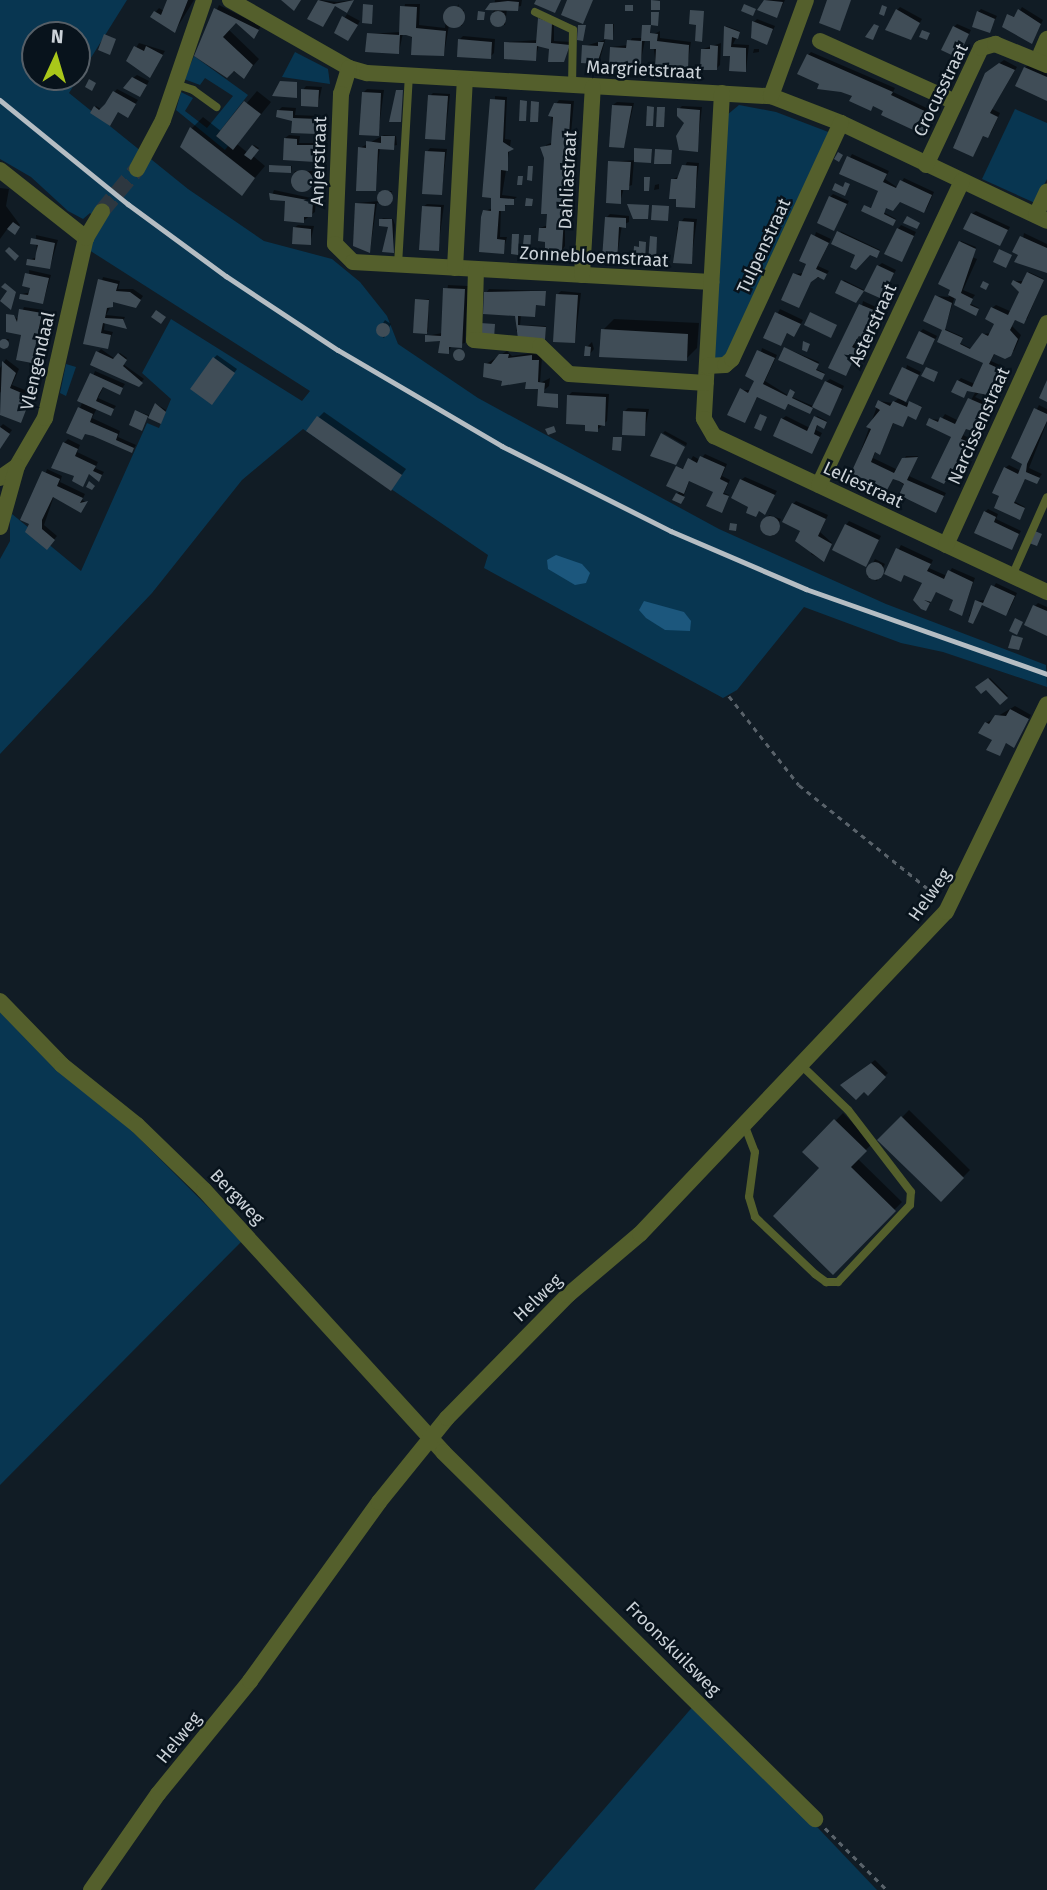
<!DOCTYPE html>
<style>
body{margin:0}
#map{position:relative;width:1047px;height:1890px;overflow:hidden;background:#111c25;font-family:"Fira Sans",sans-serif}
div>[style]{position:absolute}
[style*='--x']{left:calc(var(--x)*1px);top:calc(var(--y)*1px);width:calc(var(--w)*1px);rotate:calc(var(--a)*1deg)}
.green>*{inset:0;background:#083651}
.water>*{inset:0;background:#1c577d}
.shadow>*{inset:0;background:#0007}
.building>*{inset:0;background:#404d57}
.round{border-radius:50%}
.minor-tunnel>*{height:16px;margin-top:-8px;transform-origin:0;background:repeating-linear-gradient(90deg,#2d3740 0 16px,transparent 0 24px)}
.path>*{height:2.5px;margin-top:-1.25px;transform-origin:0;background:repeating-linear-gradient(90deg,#59626a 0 5px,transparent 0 10px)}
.service>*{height:8px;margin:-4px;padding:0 4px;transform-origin:4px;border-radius:4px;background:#545f2c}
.minor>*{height:16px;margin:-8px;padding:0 8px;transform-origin:8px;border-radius:8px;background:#545f2c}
.rail>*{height:4.5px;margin:-2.25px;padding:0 2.25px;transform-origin:2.25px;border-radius:2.25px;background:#b5bdc3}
span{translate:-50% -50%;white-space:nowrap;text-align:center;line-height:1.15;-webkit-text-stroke:5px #08131c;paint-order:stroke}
.street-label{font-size:18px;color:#cbd2d8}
.north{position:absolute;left:21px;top:21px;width:70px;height:70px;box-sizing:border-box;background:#08131c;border:2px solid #565f67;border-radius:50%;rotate:4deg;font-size:19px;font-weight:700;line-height:28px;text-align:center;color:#cbd2d8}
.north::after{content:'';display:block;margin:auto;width:24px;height:32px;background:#a9c71a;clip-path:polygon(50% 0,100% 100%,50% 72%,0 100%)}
</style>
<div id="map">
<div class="green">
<i style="clip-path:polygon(evenodd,0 0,127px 0,69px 93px,188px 189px,264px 241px,332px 259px,360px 282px,387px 316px,398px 344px,478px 398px,719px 529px,886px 604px,1046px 665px,1047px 687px,943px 652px,901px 643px,804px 607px,737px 690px,723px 698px,484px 568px,488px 555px,303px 429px,242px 480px,152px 593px,0 754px,0 559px,10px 541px,10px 518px,12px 514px,81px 571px,147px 423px,159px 428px,171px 399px,142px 373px,171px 319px,302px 401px,310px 391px,89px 250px,100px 221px,90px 213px,83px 219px,68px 211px,31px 177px,0 159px,0 0,35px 35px,77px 35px,77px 77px,35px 77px,35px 35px)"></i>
<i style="clip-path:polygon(295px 52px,328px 69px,330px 84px,282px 77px)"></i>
<i style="clip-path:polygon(194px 56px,248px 95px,216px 136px,228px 146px,225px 150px,176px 110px,181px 92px,193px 98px,185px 111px,207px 128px,233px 96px,205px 78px,200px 85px,184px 79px)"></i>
<i style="clip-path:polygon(739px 105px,776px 112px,831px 133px,732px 350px,718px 361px,714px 357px,727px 115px)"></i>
<i style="clip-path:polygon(1015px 109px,1047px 123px,1047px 179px,1035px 203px,982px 179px)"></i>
<i style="clip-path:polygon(66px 364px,76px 367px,66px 396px,60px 393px)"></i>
<i style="clip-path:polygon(0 1011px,126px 1125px,242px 1241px,0 1485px)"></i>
<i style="clip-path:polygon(695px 1704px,761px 1768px,877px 1890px,534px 1890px)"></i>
</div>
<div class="water">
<i style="clip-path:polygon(556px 555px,582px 564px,590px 573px,586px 583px,575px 585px,548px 569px,547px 560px)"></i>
<i style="clip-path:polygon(644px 601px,684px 612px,691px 621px,690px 631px,665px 630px,646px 618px,639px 610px)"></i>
</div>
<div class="shadow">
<i style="clip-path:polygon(169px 0,194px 0,175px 31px,152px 16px,159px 8px,164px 11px)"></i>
<i style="clip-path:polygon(320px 0,337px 2px,353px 0,348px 10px,335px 4px,310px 18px)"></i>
<i style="clip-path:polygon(495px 0,522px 0,521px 6px,507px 9px,505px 25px,492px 24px)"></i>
<i style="clip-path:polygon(766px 0,785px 0,777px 16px,760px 9px)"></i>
<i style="clip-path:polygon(405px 4px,420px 4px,419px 25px,445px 28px,447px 9px,455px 9px,459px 4px,458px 9px,464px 10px,462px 26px,449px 25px,444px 54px,403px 33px,399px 52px,368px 34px,401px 32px)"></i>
<i style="clip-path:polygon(219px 5px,261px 26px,254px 36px,236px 21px,227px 28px,259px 59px,244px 76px,196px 56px)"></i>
<i style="clip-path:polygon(900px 7px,922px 19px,911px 38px,897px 10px)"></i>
<i style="clip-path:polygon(1022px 7px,1043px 20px,1032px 42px,1008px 15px,1016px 17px)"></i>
<i style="clip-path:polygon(981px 9px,997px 16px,989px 31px,978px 12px)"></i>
<i style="clip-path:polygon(347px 14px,360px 21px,351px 36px,336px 33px)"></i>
<i style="clip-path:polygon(539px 18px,554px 20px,554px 41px,572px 42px,563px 61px,550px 47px,539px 45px,535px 59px,506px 42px,538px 40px)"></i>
<i style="clip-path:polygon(757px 19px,775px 26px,767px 43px,754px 22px)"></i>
<i style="clip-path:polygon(606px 24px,614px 24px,613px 37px,606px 37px,600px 59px,596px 62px,585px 46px,605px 40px)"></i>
<i style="clip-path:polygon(957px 24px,971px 30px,960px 52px,954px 27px)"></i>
<i style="clip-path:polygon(651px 25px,650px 36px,660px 31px,660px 38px,691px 42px,687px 67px,656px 65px,652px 36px,645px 40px,640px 65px,612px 47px,628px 45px,632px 38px,643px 38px,644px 26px)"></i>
<i style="clip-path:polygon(726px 26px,740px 31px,733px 44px,749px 45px,746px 70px,732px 54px)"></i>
<i style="clip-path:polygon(463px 36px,495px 39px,494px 53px,490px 57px,459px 40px)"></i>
<i style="clip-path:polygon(139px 43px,165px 51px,150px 76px,128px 60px)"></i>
<i style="clip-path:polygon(721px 43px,720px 65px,716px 69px,703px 49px)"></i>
<i style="clip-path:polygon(754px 49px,759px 49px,759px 52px,753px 53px)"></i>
<i style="clip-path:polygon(811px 52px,895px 88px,893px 92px,935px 112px,927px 130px,924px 133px,885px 110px,821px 83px,808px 55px)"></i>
<i style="clip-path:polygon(1004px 60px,1017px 67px,992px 109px,1000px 113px,991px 133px,984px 135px,972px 155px,986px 73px)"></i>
<i style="clip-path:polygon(1029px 64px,1047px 74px,1047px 99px,1025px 68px)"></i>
<i style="clip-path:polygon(137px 75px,149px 81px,143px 92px,133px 78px)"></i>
<i style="clip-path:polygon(306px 86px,322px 87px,318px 105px,303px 90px)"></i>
<i style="clip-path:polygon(117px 89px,138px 100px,128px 116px,119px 111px,93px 112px,96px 106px,101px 109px)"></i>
<i style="clip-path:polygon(367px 89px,384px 90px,378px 134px,363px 93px)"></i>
<i style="clip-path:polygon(257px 91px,271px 102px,237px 144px,248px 153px,254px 145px,259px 148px,253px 156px,265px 166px,242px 193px,191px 129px,203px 117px,222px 132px)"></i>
<i style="clip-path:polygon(433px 93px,450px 94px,445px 138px,430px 96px)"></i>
<i style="clip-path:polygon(495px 96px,507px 97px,505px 139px,511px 140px,502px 195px,517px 197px,501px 209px,500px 237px,507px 237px,503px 252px,481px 251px,485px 211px,493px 208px)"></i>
<i style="clip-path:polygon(559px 100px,574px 101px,567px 176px,576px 177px,573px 195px,565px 203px,565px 246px,559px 255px,539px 252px,547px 248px,540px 228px,548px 225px,549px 212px,543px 212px,546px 145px,553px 142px,551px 111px)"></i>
<i style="clip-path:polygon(617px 102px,634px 103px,624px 146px,613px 105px)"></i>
<i style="clip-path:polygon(682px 106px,702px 107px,697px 150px,679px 109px)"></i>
<i style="clip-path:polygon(282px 107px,296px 108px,295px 115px,320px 116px,319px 129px,316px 133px,294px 120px,278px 111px)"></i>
<i style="clip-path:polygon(289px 135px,300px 136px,299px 143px,319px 143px,318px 157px,314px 160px,285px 138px)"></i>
<i style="clip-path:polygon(384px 135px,396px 136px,397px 145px,380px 148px,375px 190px,360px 148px)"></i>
<i style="clip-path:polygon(430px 148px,447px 149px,441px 194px,427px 152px)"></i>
<i style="clip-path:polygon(637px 148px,652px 149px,651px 160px,634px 160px,632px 185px,624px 188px,620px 202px,610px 162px,636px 160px)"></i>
<i style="clip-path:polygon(852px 154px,889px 171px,885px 179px,898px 188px,904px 178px,934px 192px,927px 208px,924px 211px,900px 200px,886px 206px,883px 212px,896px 219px,894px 223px,865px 206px,873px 208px,881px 191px,841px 173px)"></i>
<i style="clip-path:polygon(687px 162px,699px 163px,694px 206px,673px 179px,680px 176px)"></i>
<i style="clip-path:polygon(272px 165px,292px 166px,291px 172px,276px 171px,271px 180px,276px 171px)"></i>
<i style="clip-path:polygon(295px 171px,317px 171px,316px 185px,291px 185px)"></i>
<i style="clip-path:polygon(659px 184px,659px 189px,654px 190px,655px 185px)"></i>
<i style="clip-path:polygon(0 188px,9px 189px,6px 206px,20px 225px,14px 232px,8px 228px,0 239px)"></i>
<i style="clip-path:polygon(274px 190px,316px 199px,315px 212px,303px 221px,287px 200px,271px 198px)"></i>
<i style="clip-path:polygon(392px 191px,391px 204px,377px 203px,370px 251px,357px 203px,379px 201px,381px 191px)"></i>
<i style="clip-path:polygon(833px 194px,849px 201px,834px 229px,830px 197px)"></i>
<i style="clip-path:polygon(427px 204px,444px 205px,438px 249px,423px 207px)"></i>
<i style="clip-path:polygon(976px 211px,1010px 227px,1000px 244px,972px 214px)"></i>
<i style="clip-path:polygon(610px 214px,629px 216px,629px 222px,622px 225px,616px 262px,606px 218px)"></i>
<i style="clip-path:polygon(382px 218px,393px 219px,395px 225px,393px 251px,390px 225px)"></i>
<i style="clip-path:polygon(684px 218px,697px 219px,691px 262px,675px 261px,677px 228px)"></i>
<i style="clip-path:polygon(298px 225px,314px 226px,310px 244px,294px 228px)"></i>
<i style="clip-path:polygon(901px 225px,916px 232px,904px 257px,898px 229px)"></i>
<i style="clip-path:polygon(840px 231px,880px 250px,878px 255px,857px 255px)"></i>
<i style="clip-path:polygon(816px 232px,831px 239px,818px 266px,829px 271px,824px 278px,813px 278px,798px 306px,795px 274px,804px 273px)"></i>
<i style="clip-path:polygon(1024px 233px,1047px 244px,1047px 271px,1020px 254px)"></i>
<i style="clip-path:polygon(36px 235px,58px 240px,50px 267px,29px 260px,37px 257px)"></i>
<i style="clip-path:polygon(961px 241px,976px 247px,972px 257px,977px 259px,963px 290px,975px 295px,969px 303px,979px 308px,976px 312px,955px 296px,945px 328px,937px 296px,949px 297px,952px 289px)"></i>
<i style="clip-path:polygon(882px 263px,896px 270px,881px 297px,878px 266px)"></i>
<i style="clip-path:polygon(29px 270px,51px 275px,43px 303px,22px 294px,31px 292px)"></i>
<i style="clip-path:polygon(1029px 272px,1044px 279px,1040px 288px,1027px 319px,1016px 318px,1012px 326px,1021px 335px,1014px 351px,995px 353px,991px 361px,1002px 366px,991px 390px,981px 390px,975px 397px,986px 402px,974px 426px,967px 427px,963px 435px,971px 439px,956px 466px,953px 465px,954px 436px,930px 419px,941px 420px,945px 414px,959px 421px,975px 393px,958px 381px,961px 378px,975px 384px,986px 362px,984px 334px,992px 333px,996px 323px,992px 308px,996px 305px,1012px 312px,1022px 291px,1015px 288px,1015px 281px,1024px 281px)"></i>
<i style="clip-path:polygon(103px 277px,120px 281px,118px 289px,133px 289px,143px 296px,139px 302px,114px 300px,106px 315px,125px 317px,120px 327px,105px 322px,104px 330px,113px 332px,107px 347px,85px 342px)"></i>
<i style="clip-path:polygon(844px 280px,864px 290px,856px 300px,843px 281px)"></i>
<i style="clip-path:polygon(448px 285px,468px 286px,465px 343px,452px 346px,448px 352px,442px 339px,427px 336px,442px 333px)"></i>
<i style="clip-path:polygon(489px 289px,546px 291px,545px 303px,536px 303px,534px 315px,521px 315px,520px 325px,546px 326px,545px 338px,516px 331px,517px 314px,486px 293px)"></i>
<i style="clip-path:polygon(561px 291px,581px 293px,575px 341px,557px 295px)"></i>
<i style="clip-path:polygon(429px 299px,428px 332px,422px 332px,417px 341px,422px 332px,416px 300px)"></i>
<i style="clip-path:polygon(863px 301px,878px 308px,854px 344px,860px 347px,846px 374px)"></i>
<i style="clip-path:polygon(24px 307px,44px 310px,32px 361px,23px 334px,8px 315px,19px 319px)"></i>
<i style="clip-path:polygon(780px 309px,803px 320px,797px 331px,788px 332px,781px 344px,765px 337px)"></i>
<i style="clip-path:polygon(614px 319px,699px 323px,697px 348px,686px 359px,603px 330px)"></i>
<i style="clip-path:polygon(385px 320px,391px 324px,384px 338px,377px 333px)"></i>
<i style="clip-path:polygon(923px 329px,937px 336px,922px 363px,920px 332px)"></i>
<i style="clip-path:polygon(945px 329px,963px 337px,960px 343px,970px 348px,968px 354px,939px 341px)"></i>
<i style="clip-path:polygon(3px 339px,9px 339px,6px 349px,1px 348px)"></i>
<i style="clip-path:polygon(592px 342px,594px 349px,589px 355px,587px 347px)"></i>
<i style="clip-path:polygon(762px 348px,777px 355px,765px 381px,789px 396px,795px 390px,792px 397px,813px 406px,811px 411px,758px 396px,744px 421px,741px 390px,752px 390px)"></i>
<i style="clip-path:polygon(785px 348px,819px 362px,816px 369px,825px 373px,823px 377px)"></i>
<i style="clip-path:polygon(101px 349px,115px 359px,120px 353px,127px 358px,123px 364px,144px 379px,138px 385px,98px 352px)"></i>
<i style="clip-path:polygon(458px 350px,465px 352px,461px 359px,456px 356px)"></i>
<i style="clip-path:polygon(507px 351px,512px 356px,532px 353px,542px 357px,540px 383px,550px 378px,549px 386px,543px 391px,527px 380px,504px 379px,486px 364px)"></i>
<i style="clip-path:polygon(217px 355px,237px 369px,215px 399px,214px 358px)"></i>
<i style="clip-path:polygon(6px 359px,19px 369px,12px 385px,33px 393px,20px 421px,0 413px,6px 396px,0 392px,0 368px)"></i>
<i style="clip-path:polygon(907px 365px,921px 372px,904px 402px,922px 406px,921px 410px,916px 418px,909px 415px,902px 425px,894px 422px,881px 451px,876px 451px,873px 458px,898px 470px,906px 456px,918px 456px,909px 476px,946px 493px,936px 511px,894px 477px,887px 488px,853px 472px,879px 401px,893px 403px,900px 397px)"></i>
<i style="clip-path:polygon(95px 371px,125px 384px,119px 393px,104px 386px,98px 398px,116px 406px,110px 414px,97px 408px,92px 418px,120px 431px,118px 437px,136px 445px,132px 451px,86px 432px,80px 408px)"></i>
<i style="clip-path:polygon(830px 379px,844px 386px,830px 414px,826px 382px)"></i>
<i style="clip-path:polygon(572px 392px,609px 394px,607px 421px,597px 430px,587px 423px,569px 395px)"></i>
<i style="clip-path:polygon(156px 404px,166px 410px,161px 422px,137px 411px,151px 416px)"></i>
<i style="clip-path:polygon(1039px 405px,1047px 409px,1047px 422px,1029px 468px,1042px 474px,1036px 482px,1026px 478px,1012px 500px,1025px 507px,1021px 517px,1001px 495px,1005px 468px,1009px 465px,1021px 471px,1025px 463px,1013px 457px)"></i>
<i style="clip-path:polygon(628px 408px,649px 409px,644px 434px,625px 411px)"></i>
<i style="clip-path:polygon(324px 412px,406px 469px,396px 483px,318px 418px)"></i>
<i style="clip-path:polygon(786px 416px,810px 428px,817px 416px,827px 421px,825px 425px,818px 424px,816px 430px,822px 433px,812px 452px,782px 419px)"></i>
<i style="clip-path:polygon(3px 424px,12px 430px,0 446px,0 427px)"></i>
<i style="clip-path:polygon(665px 431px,687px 443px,686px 446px,663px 433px)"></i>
<i style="clip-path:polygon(68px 439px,80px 445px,77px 452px,98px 462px,95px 468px,104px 472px,99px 480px,90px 473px,86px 478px,76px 475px,64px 443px)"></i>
<i style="clip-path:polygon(705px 454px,727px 464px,722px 476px,730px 480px,724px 493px,729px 495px,722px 510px,715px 491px,690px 479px,682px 501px,675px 499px,680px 490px,677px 467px,686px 469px,693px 456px,700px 460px)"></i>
<i style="clip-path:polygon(47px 469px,62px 476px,60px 482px,85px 494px,82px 500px,86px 502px,84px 507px,54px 496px,44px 525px,57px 536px,47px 548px,27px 532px)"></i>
<i style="clip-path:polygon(745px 477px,777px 491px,765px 512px,760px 510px,755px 515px,741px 480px)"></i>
<i style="clip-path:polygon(796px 501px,828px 515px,820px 532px,832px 543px,823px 560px,811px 554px,814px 548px,802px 530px,793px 504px)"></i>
<i style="clip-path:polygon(988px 509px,998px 514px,996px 519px,1021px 531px,1011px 548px,985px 512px)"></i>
<i style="clip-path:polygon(769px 515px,781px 519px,773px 536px,762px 531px)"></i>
<i style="clip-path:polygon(849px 521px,881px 536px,866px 565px,846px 525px)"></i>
<i style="clip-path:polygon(901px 545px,933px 560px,929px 568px,947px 576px,952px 568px,975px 578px,962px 614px,956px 599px,937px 590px,927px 608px,916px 603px,924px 582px,905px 574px,901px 580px,886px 573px)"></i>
<i style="clip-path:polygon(875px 559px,885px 564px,877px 581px,867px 576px)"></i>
<i style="clip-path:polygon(996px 583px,1017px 593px,1009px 611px,1005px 614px,983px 604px,975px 618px,969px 616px,976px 601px,986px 600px)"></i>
<i style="clip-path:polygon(1038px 603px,1047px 607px,1047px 634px,1035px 606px)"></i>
<i style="clip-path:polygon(990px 678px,1008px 696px,1000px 702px,986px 688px,977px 687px)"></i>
<i style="clip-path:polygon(1015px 706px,1031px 715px,1017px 742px,1007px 742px,999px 754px,986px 723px)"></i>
<i style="clip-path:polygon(875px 1060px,888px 1073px,868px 1093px,846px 1082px)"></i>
<i style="clip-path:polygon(909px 1110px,970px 1170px,941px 1200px,880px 1140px)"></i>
<i style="clip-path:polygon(843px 1113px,873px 1143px,857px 1158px,902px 1202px,833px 1272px,822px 1168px,805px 1152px)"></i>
</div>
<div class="building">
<i style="clip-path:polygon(167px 0,188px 0,175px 33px,150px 17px,154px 11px,161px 15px)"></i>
<i style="clip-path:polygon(281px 0,301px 0,294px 11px)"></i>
<i style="clip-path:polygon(318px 0,334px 4px,354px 0,347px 13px,335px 6px,323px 27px,307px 19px)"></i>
<i style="clip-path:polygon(536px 0,561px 0,555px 13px,534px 4px)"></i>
<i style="clip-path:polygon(567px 0,593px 0,583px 24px,561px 15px)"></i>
<i style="clip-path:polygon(651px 0,660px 1px,660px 10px,651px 10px)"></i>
<i style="clip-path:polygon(764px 0,783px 2px,777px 18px,757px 10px)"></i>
<i style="clip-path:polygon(851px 0,840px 31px,819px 23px,827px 0)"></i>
<i style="clip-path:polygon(508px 1px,519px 2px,518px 11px,485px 10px,490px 3px)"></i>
<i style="clip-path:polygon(363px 4px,373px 5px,372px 24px,362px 23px)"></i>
<i style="clip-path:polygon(744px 4px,756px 9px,753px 16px,741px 11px)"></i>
<i style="clip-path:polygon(625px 5px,633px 5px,633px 11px,625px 11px)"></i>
<i style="clip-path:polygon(882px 5px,887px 7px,884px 16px,879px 14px)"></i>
<i style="clip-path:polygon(400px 6px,417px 7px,416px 28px,446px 31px,444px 56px,411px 55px,412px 37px,406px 35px,400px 35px,399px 54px,365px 52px,367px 33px,399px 35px)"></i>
<i class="round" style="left:443px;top:6px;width:22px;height:22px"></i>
<i style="clip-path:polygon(214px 8px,259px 30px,254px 39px,236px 23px,223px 37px,253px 65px,244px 79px,234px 71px,227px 78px,194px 56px)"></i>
<i style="clip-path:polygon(896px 9px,920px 23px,911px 40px,885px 30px)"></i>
<i style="clip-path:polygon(1018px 9px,1041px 24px,1032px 44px,1002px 27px,1007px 14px,1014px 17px)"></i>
<i style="clip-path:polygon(690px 10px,704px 11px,702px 42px,695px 41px,696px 25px,689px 24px)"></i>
<i class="round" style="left:490px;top:11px;width:16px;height:16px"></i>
<i style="clip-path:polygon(478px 11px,485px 12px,484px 20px,477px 20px)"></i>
<i style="clip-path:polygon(977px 11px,995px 19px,990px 33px,972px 27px)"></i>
<i style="clip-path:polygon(651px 12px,659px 12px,658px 26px,651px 25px,650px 33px,658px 34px,657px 41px,689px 45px,688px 69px,655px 67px,656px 49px,650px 49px,650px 41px,642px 41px,641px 66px,609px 65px,610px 47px,626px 48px,627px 40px,641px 41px,642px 25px,651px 25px)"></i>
<i style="clip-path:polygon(342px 16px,358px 25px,348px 41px,334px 33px)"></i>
<i style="clip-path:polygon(538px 18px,552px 23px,551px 43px,570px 45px,564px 62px,548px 62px,549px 49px,537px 46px,536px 61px,504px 59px,504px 42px,536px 43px)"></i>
<i style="clip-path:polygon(752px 21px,773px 29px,767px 45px,751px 38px)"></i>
<i style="clip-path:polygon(605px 24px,613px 24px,613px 40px,604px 39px)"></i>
<i style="clip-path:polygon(874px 24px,879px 26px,873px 40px,865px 37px)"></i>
<i style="clip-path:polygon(578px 25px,586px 25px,583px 41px,577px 40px)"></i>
<i style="clip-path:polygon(724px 26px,740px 32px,738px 39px,732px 37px,731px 47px,746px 48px,746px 72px,729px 71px,730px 56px,723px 56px)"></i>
<i style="clip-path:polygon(953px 26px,969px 34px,958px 58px,941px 50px)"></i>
<i style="clip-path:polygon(922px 30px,930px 33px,927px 40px,919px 37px)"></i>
<i style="clip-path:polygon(104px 34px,116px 39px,110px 55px,98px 50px)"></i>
<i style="clip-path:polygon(458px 39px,492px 42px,491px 59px,457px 57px)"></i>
<i style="clip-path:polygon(598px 42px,604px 42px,597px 64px,581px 63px,582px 45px,598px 46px)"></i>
<i style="clip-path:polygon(710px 45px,718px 46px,717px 70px,700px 70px,701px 49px,710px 49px)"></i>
<i style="clip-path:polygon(134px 46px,144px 51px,146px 46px,163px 55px,150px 78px,126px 61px)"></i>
<i style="clip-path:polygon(807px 54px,893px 92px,891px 95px,933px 115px,924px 135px,881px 115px,883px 111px,873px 106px,871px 111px,849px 101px,852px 96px,841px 92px,817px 89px,819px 84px,797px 74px)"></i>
<i style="clip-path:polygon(999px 63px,1015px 70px,990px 113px,998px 117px,988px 138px,983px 136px,973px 157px,953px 148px,985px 73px)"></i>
<i style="clip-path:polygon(1024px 67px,1047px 77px,1047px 101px,1015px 86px)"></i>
<i style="clip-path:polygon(132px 77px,147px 85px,140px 97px,123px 88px)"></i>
<i style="clip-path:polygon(89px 79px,96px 83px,92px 91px,85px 87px)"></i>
<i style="clip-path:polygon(280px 81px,297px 82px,297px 98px,272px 96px)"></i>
<i style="clip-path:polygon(301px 89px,319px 90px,318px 107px,301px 106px)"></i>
<i style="clip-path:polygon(396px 90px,403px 90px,401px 122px,389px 122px)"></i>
<i style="clip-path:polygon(113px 91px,136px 104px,128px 118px,118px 112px,110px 126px,90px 113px,94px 106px,99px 110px,105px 104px)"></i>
<i style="clip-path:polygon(362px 92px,381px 93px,379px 136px,359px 135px)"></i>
<i style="clip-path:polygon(428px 95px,448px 96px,445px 140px,425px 139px)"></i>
<i style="clip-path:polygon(490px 99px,505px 100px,503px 142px,514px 149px,508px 152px,508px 171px,501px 170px,500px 198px,514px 199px,514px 205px,505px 205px,505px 211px,499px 211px,497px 239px,505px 240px,504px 254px,479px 252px,481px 217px,483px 210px,491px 211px,491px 198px,482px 197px)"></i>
<i style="clip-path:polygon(520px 100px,527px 101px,526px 121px,519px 121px)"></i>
<i style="clip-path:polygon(244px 101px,261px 114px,233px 150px,216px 136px)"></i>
<i style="clip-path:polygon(531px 101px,539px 102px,538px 122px,530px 122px)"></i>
<i style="clip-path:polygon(554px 103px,571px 104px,562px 250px,559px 257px,537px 259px,537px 251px,545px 251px,545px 242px,538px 241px,539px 228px,546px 228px,547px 214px,541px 214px,544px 158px,540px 147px,551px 145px,553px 117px,548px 116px)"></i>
<i style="clip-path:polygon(612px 105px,632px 106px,624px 148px,609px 147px)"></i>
<i style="clip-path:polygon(647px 106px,654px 107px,653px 126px,646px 126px)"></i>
<i style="clip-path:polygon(657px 107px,665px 107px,664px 127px,656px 127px)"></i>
<i style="clip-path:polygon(677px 108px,700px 110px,698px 152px,679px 150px,676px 136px,684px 123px,677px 116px)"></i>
<i style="clip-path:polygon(277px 110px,293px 111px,293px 118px,318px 119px,317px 134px,291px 133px,292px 121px,276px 117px)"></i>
<i style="clip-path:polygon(190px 127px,255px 178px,242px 196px,180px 147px)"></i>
<i style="clip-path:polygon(381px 136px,395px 136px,394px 150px,378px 149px,376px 191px,356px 191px,358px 147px,366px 148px,366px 141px,381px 143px)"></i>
<i style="clip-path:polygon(284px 138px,297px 139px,297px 145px,316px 145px,315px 162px,283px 160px)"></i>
<i style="clip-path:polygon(252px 145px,259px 150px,251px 160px,244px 155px)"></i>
<i style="clip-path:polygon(634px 148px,652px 149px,651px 163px,634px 162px)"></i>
<i style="clip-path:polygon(655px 149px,672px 150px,671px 164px,654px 164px)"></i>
<i style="clip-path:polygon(425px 151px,445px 152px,442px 195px,422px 194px)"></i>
<i style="clip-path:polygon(838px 152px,843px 155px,839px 162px,834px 159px)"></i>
<i style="clip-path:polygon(847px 156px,887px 174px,883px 182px,896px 188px,900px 180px,932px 195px,924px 213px,900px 202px,893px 211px,886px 208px,884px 214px,896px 220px,893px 226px,861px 211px,864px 205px,871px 208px,878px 191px,839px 174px)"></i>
<i style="clip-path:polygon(608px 161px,631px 162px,629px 190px,621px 190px,621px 204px,606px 203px)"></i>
<i style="clip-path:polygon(269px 165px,291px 166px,291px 173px,269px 172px)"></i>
<i style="clip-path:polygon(682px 165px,697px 166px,695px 208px,676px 207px,676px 199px,669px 199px,671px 179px,677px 179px)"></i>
<i style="clip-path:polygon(528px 166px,533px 166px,532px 181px,527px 180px)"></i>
<i class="round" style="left:291px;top:170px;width:22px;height:22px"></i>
<i style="clip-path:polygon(518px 176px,523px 176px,522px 185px,517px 185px)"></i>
<i style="clip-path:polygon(644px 177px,650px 177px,649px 191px,644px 191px)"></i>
<i style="clip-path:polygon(845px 182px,850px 184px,845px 196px,832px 190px,835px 183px,843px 187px)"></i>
<i class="round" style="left:377px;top:190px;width:16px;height:16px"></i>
<i style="clip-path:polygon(269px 193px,313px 201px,312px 217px,304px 217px,304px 223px,284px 221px,285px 201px,270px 200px)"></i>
<i style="clip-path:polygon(829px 196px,847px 204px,834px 231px,817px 223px)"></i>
<i style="clip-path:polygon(526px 198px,533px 199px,532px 206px,525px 206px)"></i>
<i style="clip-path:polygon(355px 203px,375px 204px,370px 253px,353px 246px)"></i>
<i style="clip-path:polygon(627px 204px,649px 205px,648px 219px,633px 219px)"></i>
<i style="clip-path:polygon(652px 205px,669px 206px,668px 221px,651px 220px)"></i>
<i style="clip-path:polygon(422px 206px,441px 207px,439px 251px,419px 250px)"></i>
<i style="clip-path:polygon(971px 213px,1008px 230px,1000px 246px,963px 229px)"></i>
<i style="clip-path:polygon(907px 216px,920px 223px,917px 229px,903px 223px)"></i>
<i style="clip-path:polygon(605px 217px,626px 218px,626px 228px,619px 227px,617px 264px,602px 259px)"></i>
<i style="clip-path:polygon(379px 219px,392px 219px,394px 253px,382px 252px,388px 227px,379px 226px)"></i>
<i style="clip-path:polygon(679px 221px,694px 222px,692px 264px,673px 263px)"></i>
<i style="clip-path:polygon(13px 222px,20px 227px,15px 235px,7px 229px)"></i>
<i style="clip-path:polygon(293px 227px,311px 229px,311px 245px,292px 244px)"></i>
<i style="clip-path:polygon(897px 228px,914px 236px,902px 262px,884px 254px)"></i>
<i style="clip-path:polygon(837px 231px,880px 251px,877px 258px,870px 255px,856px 270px,850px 267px,855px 255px,831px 244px)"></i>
<i style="clip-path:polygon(512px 234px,519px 234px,518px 255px,511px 254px)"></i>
<i style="clip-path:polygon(811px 234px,829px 243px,816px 269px,827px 274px,824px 280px,818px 277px,811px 282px,799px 308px,781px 300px,793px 273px,801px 276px,806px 264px,799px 261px)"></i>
<i style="clip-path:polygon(524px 235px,531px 235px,530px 255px,522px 255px)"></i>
<i style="clip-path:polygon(650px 236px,657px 237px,656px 262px,648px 262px)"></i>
<i style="clip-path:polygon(1020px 236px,1047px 248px,1047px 273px,1014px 262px,1018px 255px,1012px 252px)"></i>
<i style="clip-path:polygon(31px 238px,55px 243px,50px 269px,26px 265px,27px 259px,35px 260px,36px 253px,38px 245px,30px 244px)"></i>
<i style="clip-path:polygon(639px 241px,646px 242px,645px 262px,633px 261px,634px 246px,639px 247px)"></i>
<i style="clip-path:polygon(959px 241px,976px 249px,961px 293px,973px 299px,970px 305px,979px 309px,976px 316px,954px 305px,956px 299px,948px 295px,950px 290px,938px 284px)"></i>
<i style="clip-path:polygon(9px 247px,19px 256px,15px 261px,5px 251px)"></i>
<i style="clip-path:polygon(999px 249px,1012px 255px,1006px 268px,993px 262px)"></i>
<i style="clip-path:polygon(877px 265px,894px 273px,882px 299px,864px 291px)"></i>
<i style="clip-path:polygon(1027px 272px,1044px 280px,1024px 324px,1015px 320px,1010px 330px,1018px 339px,1011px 356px,1005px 359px,994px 354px,989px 364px,1000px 369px,988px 395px,967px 391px,964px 398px,951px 392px,957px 380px,972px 387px,983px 363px,937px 342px,942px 330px,923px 321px,935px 295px,952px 303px,945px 330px,963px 338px,960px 344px,970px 349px,982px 333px,988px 336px,994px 324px,985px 319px,991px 307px,1008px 315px,1019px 292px,1011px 284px,1013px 280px,1021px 284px)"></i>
<i style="clip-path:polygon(25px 273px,49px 278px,43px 304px,19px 299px,20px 294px,28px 295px,30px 288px,22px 286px)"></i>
<i style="clip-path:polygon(98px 279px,118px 284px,116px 291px,130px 292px,141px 300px,136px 308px,113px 302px,113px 307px,107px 308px,105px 318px,123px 319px,127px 329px,103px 323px,101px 333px,111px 335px,108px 349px,83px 344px)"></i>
<i style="clip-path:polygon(841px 280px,864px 291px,856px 303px,835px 293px)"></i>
<i style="clip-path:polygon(983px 281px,989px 284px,986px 290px,980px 287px)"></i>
<i style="clip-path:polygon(5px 283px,16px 292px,11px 310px,0 301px,7px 291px,1px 287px)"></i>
<i style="clip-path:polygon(443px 288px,465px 289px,462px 348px,449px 347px,449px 354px,438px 353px,440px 341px,425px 342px,425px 335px,441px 336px)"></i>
<i style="clip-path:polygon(532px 291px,546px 291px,545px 306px,536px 305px,535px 317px,518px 316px,518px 325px,546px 327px,545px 340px,518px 339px,515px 316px,483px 314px,484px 292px)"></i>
<i style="clip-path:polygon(556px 294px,578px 295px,575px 343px,553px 342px)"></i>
<i style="clip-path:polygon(415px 299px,429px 300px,427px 334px,413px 333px)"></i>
<i style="clip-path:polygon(859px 304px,876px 311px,864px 338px,859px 336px,852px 347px,858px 350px,846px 376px,828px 368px)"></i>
<i style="clip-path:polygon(19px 309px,42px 313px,32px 363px,16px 360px,21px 335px,6px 332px,6px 314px,14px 315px,17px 322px)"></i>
<i style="clip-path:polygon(156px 310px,166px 317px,161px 324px,151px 317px)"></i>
<i style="clip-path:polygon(775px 312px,801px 324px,794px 337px,787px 333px,781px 346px,763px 338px)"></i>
<i style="clip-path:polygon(810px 312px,837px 325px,831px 338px,804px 325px)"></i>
<i class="round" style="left:376px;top:323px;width:14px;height:14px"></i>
<i style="clip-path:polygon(480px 323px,495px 324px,494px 338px,480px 337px)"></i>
<i style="clip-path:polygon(601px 329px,688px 334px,687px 361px,599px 357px)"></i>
<i style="clip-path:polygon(919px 331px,935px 339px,923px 365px,906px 358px)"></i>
<i class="round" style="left:-1px;top:339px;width:10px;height:10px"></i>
<i style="clip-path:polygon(803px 341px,810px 344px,807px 352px,802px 350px)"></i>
<i style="clip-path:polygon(585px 346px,591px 347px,590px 356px,584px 356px)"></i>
<i style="clip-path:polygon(784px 347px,819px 364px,816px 370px,825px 374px,822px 380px,778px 360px)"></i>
<i class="round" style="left:453px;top:349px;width:12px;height:12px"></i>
<i style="clip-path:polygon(757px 350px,775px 358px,763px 384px,787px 396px,790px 389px,795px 392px,792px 398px,813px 408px,810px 414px,788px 404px,785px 410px,757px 397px,745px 423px,727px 415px,740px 388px,748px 393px,754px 381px,745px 376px)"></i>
<i style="clip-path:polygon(96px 351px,113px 359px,118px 353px,127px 360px,123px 366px,143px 383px,139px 387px,90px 365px)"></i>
<i style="clip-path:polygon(499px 354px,509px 354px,508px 358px,532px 355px,532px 360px,539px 360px,538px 382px,545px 383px,544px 393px,558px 394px,558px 408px,537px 406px,538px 389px,525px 389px,526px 382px,501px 386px,502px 381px,483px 377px,484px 363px,491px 364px)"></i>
<i style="clip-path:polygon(213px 357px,235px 373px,212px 405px,190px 389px)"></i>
<i style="clip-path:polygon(2px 361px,16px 373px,10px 388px,31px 397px,21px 423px,0 415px)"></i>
<i style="clip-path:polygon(902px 367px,919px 375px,906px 402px,889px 394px)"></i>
<i style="clip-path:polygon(926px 367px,938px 372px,934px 382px,921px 376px)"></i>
<i style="clip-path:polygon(90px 373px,123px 388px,120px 395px,103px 387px,99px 394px,96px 401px,114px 409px,111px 416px,77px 401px)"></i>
<i style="clip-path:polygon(1047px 380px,1047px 402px,1039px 398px)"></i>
<i style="clip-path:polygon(825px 381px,842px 389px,830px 416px,812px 407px)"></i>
<i style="clip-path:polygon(567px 395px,606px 397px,605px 426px,598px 425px,598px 432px,585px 431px,585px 425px,566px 424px)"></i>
<i style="clip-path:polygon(968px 398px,984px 405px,972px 431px,966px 429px,961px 439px,969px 442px,944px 484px,931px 478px,951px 437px,926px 425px,929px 418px,938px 422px,940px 417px,955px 424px)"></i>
<i style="clip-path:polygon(878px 400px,890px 406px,893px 401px,907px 407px,909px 401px,922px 407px,916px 420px,908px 416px,903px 427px,893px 423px,880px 455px,875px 452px,871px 462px,894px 473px,902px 458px,918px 457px,907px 480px,944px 496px,936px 513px,899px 495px,904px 484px,899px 481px,893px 479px,887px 490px,851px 473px,871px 429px,866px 427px,880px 410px,875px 407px)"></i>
<i style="clip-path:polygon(155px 403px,166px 412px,161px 424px,148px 418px)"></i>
<i style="clip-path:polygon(78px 407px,93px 414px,90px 422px,118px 434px,116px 440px,134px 448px,132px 453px,93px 436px,85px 434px,82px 440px,66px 433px)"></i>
<i style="clip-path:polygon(1034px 408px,1047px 414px,1047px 421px,1027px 464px,1026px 472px,1040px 478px,1037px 484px,1025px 479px,1014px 503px,1025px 508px,1020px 520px,994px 508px,999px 496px,992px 493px,1004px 467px,1018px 474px,1022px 464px,1011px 458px)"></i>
<i style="clip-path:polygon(135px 410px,148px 416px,142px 431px,129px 425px)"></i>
<i style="clip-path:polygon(623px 411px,646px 412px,645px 436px,622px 435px)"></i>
<i style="clip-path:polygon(760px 414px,767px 417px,761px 431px,754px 428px)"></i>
<i style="clip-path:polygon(317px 416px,402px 475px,391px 491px,306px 431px)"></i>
<i style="clip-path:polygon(814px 416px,827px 422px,824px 429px,817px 425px,814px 434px,820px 437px,812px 454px,773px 436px,781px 418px,807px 431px)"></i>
<i style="clip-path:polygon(554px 426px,556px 432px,548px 435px,545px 429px)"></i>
<i style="clip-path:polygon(0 427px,10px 434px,0 449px)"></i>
<i style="clip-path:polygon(661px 433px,685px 447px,676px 465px,650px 456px)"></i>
<i style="clip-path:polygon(613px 437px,622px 437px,621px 451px,612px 450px)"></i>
<i style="clip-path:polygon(63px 442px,78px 449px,75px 456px,96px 466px,93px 471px,102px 475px,99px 482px,89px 474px,83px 487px,72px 481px,74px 476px,51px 468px)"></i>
<i style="clip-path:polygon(700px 456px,725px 467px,720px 479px,728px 483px,723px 494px,729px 496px,722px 513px,706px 506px,713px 492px,689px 481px,684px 494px,666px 486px,676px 466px,683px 469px,688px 458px,697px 463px)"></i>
<i style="clip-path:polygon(42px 471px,60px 479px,57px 486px,83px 498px,80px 503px,88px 501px,81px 513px,53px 497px,42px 520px,42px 529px,55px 540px,47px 550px,25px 532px,29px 524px,20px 520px)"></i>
<i style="clip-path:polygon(740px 479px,775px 495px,765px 515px,759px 511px,756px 517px,746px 513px,748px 507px,731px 498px)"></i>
<i style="clip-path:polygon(89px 481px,95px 486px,92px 490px,86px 487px)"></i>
<i style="clip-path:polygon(676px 493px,685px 497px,681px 504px,672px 500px)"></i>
<i style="clip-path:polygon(792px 503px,826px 519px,818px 536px,832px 544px,824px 562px,795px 541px,800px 531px,782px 522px)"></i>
<i style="clip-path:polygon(984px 511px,996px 517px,994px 522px,1019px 534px,1012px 550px,974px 533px)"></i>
<i class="round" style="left:760px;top:516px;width:20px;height:20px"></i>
<i style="clip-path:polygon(730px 523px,737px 524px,736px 531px,729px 530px)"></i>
<i style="clip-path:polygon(845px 524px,879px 540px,866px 567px,832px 550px)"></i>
<i style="clip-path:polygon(1035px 531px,1042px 534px,1037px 546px,1029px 543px)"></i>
<i style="clip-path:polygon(896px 548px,931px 564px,927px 571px,944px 579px,948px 570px,973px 582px,962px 616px,949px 610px,953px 600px,936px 592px,931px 602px,924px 600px,930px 603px,926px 611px,921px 609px,913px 600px,922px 583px,904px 575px,901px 582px,884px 574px)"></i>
<i class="round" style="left:866px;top:562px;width:18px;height:18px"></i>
<i style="clip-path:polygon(991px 585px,1015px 596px,1006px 616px,982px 605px,973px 624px,968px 622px,975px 600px,983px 603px)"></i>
<i style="clip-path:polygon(1033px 605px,1047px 611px,1047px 636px,1024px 625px)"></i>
<i style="clip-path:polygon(1015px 618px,1023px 622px,1017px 635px,1009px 631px)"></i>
<i style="clip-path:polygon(1012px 635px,1023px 638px,1019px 650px,1008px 648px)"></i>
<i style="clip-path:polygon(988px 678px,1008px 698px,1000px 705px,986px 690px,981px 694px,975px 687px)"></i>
<i style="clip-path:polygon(1010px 709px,1029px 719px,1014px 748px,1006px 743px,1000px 756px,986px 750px,992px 740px,978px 733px,985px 722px,989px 724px,995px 715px,1006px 716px)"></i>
<i style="clip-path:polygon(871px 1063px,886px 1077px,868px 1096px,864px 1092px,856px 1100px,840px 1085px)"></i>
<i style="clip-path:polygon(901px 1116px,964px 1178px,941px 1202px,877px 1140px)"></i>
<i style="clip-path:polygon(834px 1119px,867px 1151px,851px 1167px,896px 1211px,833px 1275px,773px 1216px,819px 1168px,802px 1152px)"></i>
</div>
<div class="minor-tunnel">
<i style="--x:102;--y:211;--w:55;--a:-50.2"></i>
</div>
<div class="path">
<i style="--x:729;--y:696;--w:113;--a:51.8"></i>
<i style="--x:799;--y:785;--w:176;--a:38.8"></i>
<i style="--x:825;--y:1828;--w:88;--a:45"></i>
</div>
<div class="service">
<i style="--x:535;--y:12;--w:42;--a:25.3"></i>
<i style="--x:573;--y:30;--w:55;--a:91"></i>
<i style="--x:175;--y:84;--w:19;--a:18"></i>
<i style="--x:193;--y:90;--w:29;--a:36"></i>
<i style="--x:398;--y:265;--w:190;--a:-86.7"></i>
<i style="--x:1012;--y:576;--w:86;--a:-66.1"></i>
<i style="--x:744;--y:1124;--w:30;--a:69"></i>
<i style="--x:755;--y:1152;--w:45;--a:97.6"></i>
<i style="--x:749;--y:1197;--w:21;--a:73"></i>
<i style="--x:755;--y:1217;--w:83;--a:43.5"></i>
<i style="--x:815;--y:1274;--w:14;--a:36"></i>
<i style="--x:826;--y:1282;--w:12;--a:0"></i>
<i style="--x:838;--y:1282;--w:105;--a:-46.9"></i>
<i style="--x:910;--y:1205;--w:13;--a:-86"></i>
<i style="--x:911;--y:1192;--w:103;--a:-127.5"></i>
<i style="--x:848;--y:1110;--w:66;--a:-136.2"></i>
</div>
<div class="minor">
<i style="--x:230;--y:0;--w:137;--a:29.7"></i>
<i style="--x:349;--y:68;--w:19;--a:16"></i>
<i style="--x:367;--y:73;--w:405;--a:3.3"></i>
<i style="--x:771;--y:96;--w:75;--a:21.1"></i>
<i style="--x:841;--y:123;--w:228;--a:25.4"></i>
<i style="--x:820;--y:41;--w:148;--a:24.3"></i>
<i style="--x:1038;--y:60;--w:23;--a:-67"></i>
<i style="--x:349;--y:68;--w:27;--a:107"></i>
<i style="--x:341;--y:94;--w:150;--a:92.3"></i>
<i style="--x:335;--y:244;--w:25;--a:45"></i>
<i style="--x:353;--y:262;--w:359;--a:3.2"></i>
<i style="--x:722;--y:93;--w:326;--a:93.2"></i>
<i style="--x:704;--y:419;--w:20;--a:60"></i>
<i style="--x:714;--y:436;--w:368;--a:25.1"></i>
<i style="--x:771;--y:96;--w:102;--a:-70"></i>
<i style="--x:926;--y:165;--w:129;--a:-64.8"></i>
<i style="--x:981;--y:48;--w:15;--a:-16"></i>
<i style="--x:995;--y:44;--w:56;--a:22"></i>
<i style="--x:137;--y:169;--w:55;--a:-62"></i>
<i style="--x:163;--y:120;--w:127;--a:-71.1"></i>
<i style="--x:0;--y:170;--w:110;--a:38.3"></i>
<i style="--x:1036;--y:215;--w:26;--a:-65"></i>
<i style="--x:455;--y:268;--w:188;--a:-87"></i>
<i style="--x:476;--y:269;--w:71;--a:91.6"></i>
<i style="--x:474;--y:340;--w:66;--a:5.2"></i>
<i style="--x:540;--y:346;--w:40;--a:44"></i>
<i style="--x:569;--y:374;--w:137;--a:3.8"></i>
<i style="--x:582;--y:275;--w:188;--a:-86.7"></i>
<i style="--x:707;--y:366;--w:18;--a:-3"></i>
<i style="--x:725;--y:365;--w:9;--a:-41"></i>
<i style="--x:732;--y:359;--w:260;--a:-65.2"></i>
<i style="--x:0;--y:478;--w:21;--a:-35"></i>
<i style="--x:17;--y:466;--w:56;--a:-59.7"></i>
<i style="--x:45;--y:418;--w:185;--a:-77.2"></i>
<i style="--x:86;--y:238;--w:31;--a:-59"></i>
<i style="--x:819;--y:485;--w:336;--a:-64.8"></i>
<i style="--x:0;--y:527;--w:63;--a:-74.4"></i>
<i style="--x:946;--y:545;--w:244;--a:-65.5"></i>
<i style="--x:0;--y:1001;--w:89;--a:45.9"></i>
<i style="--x:62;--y:1065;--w:96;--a:38.7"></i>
<i style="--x:137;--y:1125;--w:93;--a:44.1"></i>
<i style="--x:204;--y:1190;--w:355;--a:47.6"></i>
<i style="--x:443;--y:1452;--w:523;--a:44.61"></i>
<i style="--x:91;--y:1890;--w:117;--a:-55.1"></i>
<i style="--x:158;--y:1794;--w:146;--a:-50.8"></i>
<i style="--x:250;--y:1681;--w:221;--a:-54.2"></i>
<i style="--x:379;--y:1502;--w:108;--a:-51"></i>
<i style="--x:447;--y:1418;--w:173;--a:-45.5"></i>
<i style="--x:568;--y:1295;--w:94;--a:-40.3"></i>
<i style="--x:640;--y:1234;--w:444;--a:-46.5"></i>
<i style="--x:946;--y:912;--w:231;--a:-64.1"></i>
</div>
<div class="rail">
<i style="--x:0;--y:100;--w:165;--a:39.1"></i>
<i style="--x:128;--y:204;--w:122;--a:36.3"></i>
<i style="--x:226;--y:276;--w:134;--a:33.5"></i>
<i style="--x:338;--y:350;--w:190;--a:30.3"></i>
<i style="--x:502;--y:446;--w:189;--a:26.7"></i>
<i style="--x:671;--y:531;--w:147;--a:23.2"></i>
<i style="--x:806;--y:589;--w:256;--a:19.4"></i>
</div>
<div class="street-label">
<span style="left:644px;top:70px;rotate:3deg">Margrietstraat</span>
<span style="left:941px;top:90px;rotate:-64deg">Crocusstraat</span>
<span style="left:319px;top:161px;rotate:-88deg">Anjerstraat</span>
<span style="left:568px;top:180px;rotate:-87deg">Dahliastraat</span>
<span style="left:764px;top:246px;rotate:-65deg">Tulpenstraat</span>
<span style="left:594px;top:257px;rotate:3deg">Zonnebloemstraat</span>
<span style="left:873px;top:325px;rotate:-65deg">Asterstraat</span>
<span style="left:38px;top:361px;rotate:-77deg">Vlengendaal</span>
<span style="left:979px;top:426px;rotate:-66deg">Narcissenstraat</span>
<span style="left:863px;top:485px;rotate:25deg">Leliestraat</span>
<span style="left:930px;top:895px;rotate:-55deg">Helweg</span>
<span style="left:237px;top:1197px;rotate:46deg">Bergweg</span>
<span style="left:538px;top:1298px;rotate:-44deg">Helweg</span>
<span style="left:673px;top:1649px;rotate:45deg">Froonskuilsweg</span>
<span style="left:179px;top:1738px;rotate:-51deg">Helweg</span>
</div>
<div class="north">N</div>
</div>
